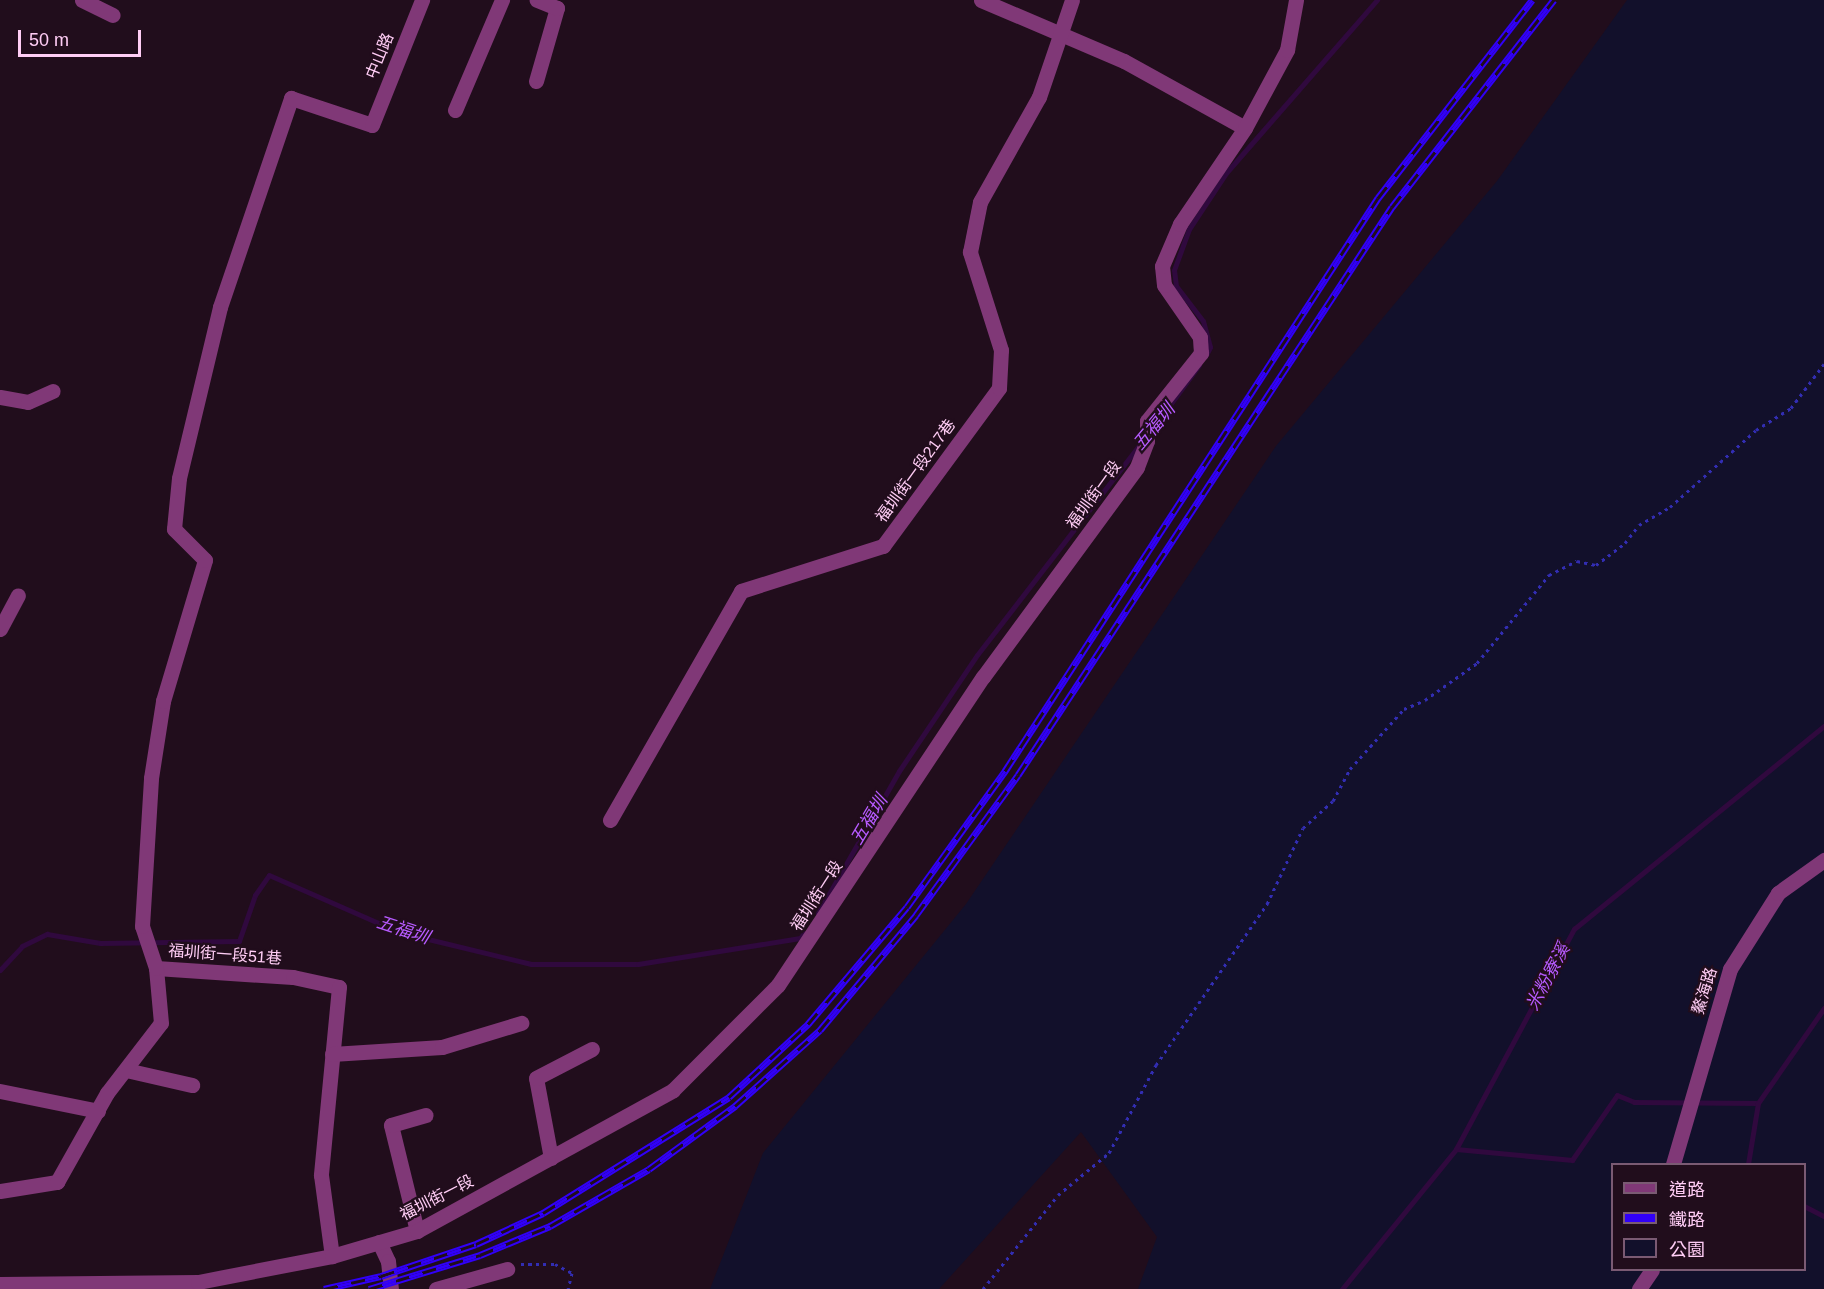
<!DOCTYPE html>
<meta charset="utf-8">
<style>
body{margin:0}
#map{position:relative;width:1824px;height:1289px;overflow:hidden;background:#210d1c;font-family:Arial,"Noto Sans TC",sans-serif}
div>[style]{position:absolute}
[style*='--x']{left:calc(var(--x)*1px);top:calc(var(--y)*1px);width:calc(var(--w)*1px);rotate:calc(var(--a)*1deg)}
.green>*{inset:0;background:#12102b}
.stream>*{height:5px;margin:-2.5px;padding:0 2.5px;transform-origin:2.5px;border-radius:2.5px;background:#30093e}
.path>*{height:3px;margin-top:-1.5px;transform-origin:0;background:repeating-linear-gradient(90deg,#322db3 0 3px,transparent 0 7.5px)}
.minor>*{height:15px;margin:-7.5px;padding:0 7.5px;transform-origin:7.5px;border-radius:7.5px;background:#803877}
.rail>*{height:7px;margin-top:-3.5px;transform-origin:0;background:repeating-linear-gradient(90deg,#210d1c 0 14px,#3100f8 0 28px);box-sizing:border-box;border-block:2px solid #3100f8}
span{translate:-50% -50%;white-space:nowrap;text-align:center;line-height:1.15;-webkit-text-stroke:4.5px #210d1c;paint-order:stroke}
.street-label{font-size:16px;color:#ffcdf5}
.water-label{font-size:18px;color:#b75bff;font-style:italic}
.legend{position:absolute;left:1611px;top:1163px;width:195px;height:108px;box-sizing:border-box;background:#210d1c;border:2px solid #7a5a73;margin:0;padding:8px 10px;list-style:none;font-size:18px;color:#ffcdf5}
.legend li{display:flex;align-items:center;gap:12px;height:30px}
.legend b{width:30px;border:2px solid #7a5a73}
.scale{position:absolute;left:18px;top:30px;width:123px;height:27px;box-sizing:border-box;border:3px solid #ffcdf5;border-top:0;padding-left:8px;font-size:18px;line-height:21px;white-space:nowrap;color:#ffcdf5;-webkit-text-stroke:4px #210d1c;paint-order:stroke}
</style>
<div id="map">
<div class="green">
<i style="clip-path:polygon(evenodd,1627px 0,1824px 0,1824px 1289px,1138px 1289px,1157px 1237px,1081px 1132px,939px 1289px,710px 1289px,763px 1153px,966px 904px,1276px 446px,1497px 181px,1627px 0,1612px 1164px,1804px 1164px,1804px 1270px,1612px 1270px,1612px 1164px)"></i>
</div>
<div class="stream">
<i style="--x:1206;--y:355;--w:9;--a:-63"></i>
<i style="--x:1210;--y:347;--w:27;--a:-105"></i>
<i style="--x:1203;--y:321;--w:44;--a:-127.6"></i>
<i style="--x:1176;--y:286;--w:16;--a:-97"></i>
<i style="--x:1174;--y:270;--w:44;--a:-69.9"></i>
<i style="--x:1189;--y:229;--w:67;--a:-56.5"></i>
<i style="--x:1226;--y:173;--w:230;--a:-48.9"></i>
<i style="--x:1150;--y:432;--w:83;--a:-53.8"></i>
<i style="--x:818;--y:913;--w:163;--a:-60.3"></i>
<i style="--x:899;--y:771;--w:140;--a:-56.1"></i>
<i style="--x:977;--y:655;--w:267;--a:-52.3"></i>
<i style="--x:0;--y:970;--w:33;--a:-47"></i>
<i style="--x:22;--y:946;--w:28;--a:-26"></i>
<i style="--x:47;--y:934;--w:54;--a:9.6"></i>
<i style="--x:100;--y:943;--w:139;--a:-0.8"></i>
<i style="--x:239;--y:941;--w:49;--a:-70.8"></i>
<i style="--x:255;--y:895;--w:24;--a:-55"></i>
<i style="--x:269;--y:875;--w:142;--a:23.7"></i>
<i style="--x:399;--y:932;--w:136;--a:13.6"></i>
<i style="--x:531;--y:964;--w:107;--a:0"></i>
<i style="--x:638;--y:964;--w:164;--a:-9.1"></i>
<i style="--x:800;--y:938;--w:6;--a:-51"></i>
<i style="--x:1456;--y:1149;--w:117;--a:5.4"></i>
<i style="--x:1572;--y:1160;--w:79;--a:-55.3"></i>
<i style="--x:1617;--y:1095;--w:18;--a:22"></i>
<i style="--x:1634;--y:1102;--w:124;--a:0.5"></i>
<i style="--x:1758;--y:1103;--w:116;--a:-55.2"></i>
<i style="--x:1748;--y:1164;--w:62;--a:-80.7"></i>
<i style="--x:1804;--y:1206;--w:22;--a:27"></i>
<i style="--x:1342;--y:1289;--w:181;--a:-50.8"></i>
<i style="--x:1456;--y:1149;--w:250;--a:-61.8"></i>
<i style="--x:1574;--y:929;--w:322;--a:-39.1"></i>
</div>
<div class="path">
<i style="--x:521;--y:1264;--w:34;--a:0"></i>
<i style="--x:555;--y:1264;--w:19;--a:28"></i>
<i style="--x:572;--y:1273;--w:16;--a:104"></i>
<i style="--x:983;--y:1289;--w:120;--a:-51.4"></i>
<i style="--x:1058;--y:1195;--w:66;--a:-39.5"></i>
<i style="--x:1109;--y:1153;--w:100;--a:-61.9"></i>
<i style="--x:1156;--y:1065;--w:196;--a:-55.4"></i>
<i style="--x:1267;--y:904;--w:84;--a:-64.7"></i>
<i style="--x:1303;--y:828;--w:40;--a:-42"></i>
<i style="--x:1333;--y:801;--w:36;--a:-62"></i>
<i style="--x:1350;--y:769;--w:81;--a:-48"></i>
<i style="--x:1404;--y:709;--w:23;--a:-23"></i>
<i style="--x:1425;--y:700;--w:64;--a:-35.4"></i>
<i style="--x:1477;--y:663;--w:114;--a:-50.7"></i>
<i style="--x:1549;--y:575;--w:31;--a:-27"></i>
<i style="--x:1577;--y:561;--w:19;--a:12"></i>
<i style="--x:1596;--y:565;--w:36;--a:-37"></i>
<i style="--x:1625;--y:543;--w:23;--a:-52"></i>
<i style="--x:1639;--y:525;--w:36;--a:-30"></i>
<i style="--x:1670;--y:507;--w:115;--a:-41.8"></i>
<i style="--x:1756;--y:430;--w:41;--a:-32.2"></i>
<i style="--x:1791;--y:408;--w:55;--a:-53.1"></i>
</div>
<div class="minor">
<i style="--x:82;--y:0;--w:34;--a:26"></i>
<i style="--x:981;--y:0;--w:155;--a:23.1"></i>
<i style="--x:1124;--y:61;--w:138;--a:29"></i>
<i style="--x:536;--y:81;--w:76;--a:-74"></i>
<i style="--x:557;--y:8;--w:22;--a:-158"></i>
<i style="--x:455;--y:110;--w:120;--a:-66.9"></i>
<i style="--x:0;--y:397;--w:28;--a:10"></i>
<i style="--x:28;--y:402;--w:27;--a:-24"></i>
<i style="--x:0;--y:629;--w:38;--a:-62"></i>
<i style="--x:610;--y:820;--w:264;--a:-60.2"></i>
<i style="--x:741;--y:591;--w:149;--a:-17.6"></i>
<i style="--x:883;--y:546;--w:196;--a:-53.7"></i>
<i style="--x:999;--y:388;--w:38;--a:-87"></i>
<i style="--x:1001;--y:350;--w:103;--a:-107.6"></i>
<i style="--x:970;--y:252;--w:51;--a:-78.7"></i>
<i style="--x:980;--y:202;--w:120;--a:-60.7"></i>
<i style="--x:1039;--y:97;--w:102;--a:-71.2"></i>
<i style="--x:156;--y:968;--w:137;--a:3.8"></i>
<i style="--x:293;--y:977;--w:47;--a:12.3"></i>
<i style="--x:339;--y:987;--w:189;--a:95.5"></i>
<i style="--x:321;--y:1175;--w:82;--a:82.3"></i>
<i style="--x:332;--y:1054;--w:110;--a:-3.6"></i>
<i style="--x:442;--y:1047;--w:83;--a:-16.9"></i>
<i style="--x:126;--y:1070;--w:68;--a:12.8"></i>
<i style="--x:0;--y:1091;--w:100;--a:11.5"></i>
<i style="--x:551;--y:1158;--w:81;--a:-100.6"></i>
<i style="--x:536;--y:1078;--w:63;--a:-27.4"></i>
<i style="--x:1673;--y:1164;--w:203;--a:-73.7"></i>
<i style="--x:1730;--y:969;--w:90;--a:-57.7"></i>
<i style="--x:1778;--y:893;--w:57;--a:-35.7"></i>
<i style="--x:0;--y:1191;--w:58;--a:-9"></i>
<i style="--x:57;--y:1182;--w:102;--a:-60.7"></i>
<i style="--x:107;--y:1093;--w:88;--a:-52.4"></i>
<i style="--x:161;--y:1023;--w:55;--a:-95.2"></i>
<i style="--x:156;--y:968;--w:44;--a:-108.4"></i>
<i style="--x:142;--y:926;--w:148;--a:-86.5"></i>
<i style="--x:151;--y:778;--w:78;--a:-81.1"></i>
<i style="--x:163;--y:701;--w:147;--a:-73.4"></i>
<i style="--x:205;--y:560;--w:44;--a:-135"></i>
<i style="--x:174;--y:529;--w:51;--a:-84.4"></i>
<i style="--x:179;--y:478;--w:176;--a:-76.5"></i>
<i style="--x:220;--y:307;--w:221;--a:-71.2"></i>
<i style="--x:291;--y:98;--w:85;--a:18.4"></i>
<i style="--x:372;--y:125;--w:135;--a:-68.2"></i>
<i style="--x:417;--y:1231;--w:109;--a:-103.8"></i>
<i style="--x:391;--y:1125;--w:36;--a:-16"></i>
<i style="--x:379;--y:1242;--w:21;--a:65"></i>
<i style="--x:388;--y:1261;--w:28;--a:84"></i>
<i style="--x:0;--y:1284;--w:198;--a:-0.6"></i>
<i style="--x:198;--y:1282;--w:136;--a:-11"></i>
<i style="--x:332;--y:1256;--w:89;--a:-16.4"></i>
<i style="--x:417;--y:1231;--w:292;--a:-28.8"></i>
<i style="--x:673;--y:1090;--w:148;--a:-45"></i>
<i style="--x:778;--y:985;--w:370;--a:-56.4"></i>
<i style="--x:983;--y:677;--w:260;--a:-53.7"></i>
<i style="--x:1137;--y:467;--w:28;--a:-69"></i>
<i style="--x:1147;--y:441;--w:20;--a:-90"></i>
<i style="--x:1147;--y:421;--w:87;--a:-51.5"></i>
<i style="--x:1201;--y:353;--w:16;--a:-94"></i>
<i style="--x:1200;--y:337;--w:63;--a:-124.7"></i>
<i style="--x:1164;--y:285;--w:19;--a:-96"></i>
<i style="--x:1162;--y:266;--w:46;--a:-66.8"></i>
<i style="--x:1180;--y:224;--w:116;--a:-55.9"></i>
<i style="--x:1245;--y:128;--w:89;--a:-61.7"></i>
<i style="--x:1287;--y:50;--w:51;--a:-79.8"></i>
<i style="--x:436;--y:1289;--w:74;--a:-15.7"></i>
<i style="--x:1639;--y:1289;--w:23;--a:-56"></i>
</div>
<div class="rail">
<i style="--x:324;--y:1289;--w:58;--a:-12.8"></i>
<i style="--x:381;--y:1276;--w:100;--a:-18.6"></i>
<i style="--x:476;--y:1244;--w:74;--a:-24.8"></i>
<i style="--x:543;--y:1213;--w:219;--a:-31.9"></i>
<i style="--x:729;--y:1097;--w:108;--a:-42.7"></i>
<i style="--x:808;--y:1024;--w:153;--a:-49.8"></i>
<i style="--x:907;--y:907;--w:168;--a:-54.2"></i>
<i style="--x:1005;--y:771;--w:684;--a:-56.94"></i>
<i style="--x:1378;--y:198;--w:251;--a:-52.1"></i>
<i style="--x:369;--y:1289;--w:116;--a:-17"></i>
<i style="--x:480;--y:1255;--w:76;--a:-22.5"></i>
<i style="--x:550;--y:1226;--w:114;--a:-29.9"></i>
<i style="--x:649;--y:1169;--w:107;--a:-36.2"></i>
<i style="--x:735;--y:1106;--w:114;--a:-41.8"></i>
<i style="--x:820;--y:1030;--w:150;--a:-50.1"></i>
<i style="--x:916;--y:915;--w:173;--a:-53.9"></i>
<i style="--x:1018;--y:775;--w:680;--a:-56.64"></i>
<i style="--x:1392;--y:207;--w:263;--a:-52"></i>
</div>
<div class="street-label">
<span style="left:380px;top:56px;rotate:-68deg">中山路</span>
<span style="left:916px;top:471px;rotate:-54deg">福圳街一段217巷</span>
<span style="left:1094px;top:495px;rotate:-54deg">福圳街一段</span>
<span style="left:817px;top:896px;rotate:-57deg">福圳街一段</span>
<span style="left:225px;top:955px;rotate:4deg">福圳街一段51巷</span>
<span style="left:1705px;top:991px;rotate:-73deg">鰲海路</span>
<span style="left:437px;top:1198px;rotate:-27deg">福圳街一段</span>
</div>
<div class="water-label">
<span style="left:1154px;top:427px;rotate:-50deg">五福圳</span>
<span style="left:869px;top:820px;rotate:-59deg">五福圳</span>
<span style="left:403px;top:930px;rotate:18deg">五福圳</span>
<span style="left:1548px;top:977px;rotate:-62deg">米粉寮溪</span>
</div>
<ul class="legend">
<li><b style="height:8px;background:#803877"></b>道路</li>
<li><b style="height:8px;background:#3100f8"></b>鐵路</li>
<li><b style="height:16px;background:#12102b"></b>公園</li>
</ul>
<div class="scale">50 m</div>
</div>
